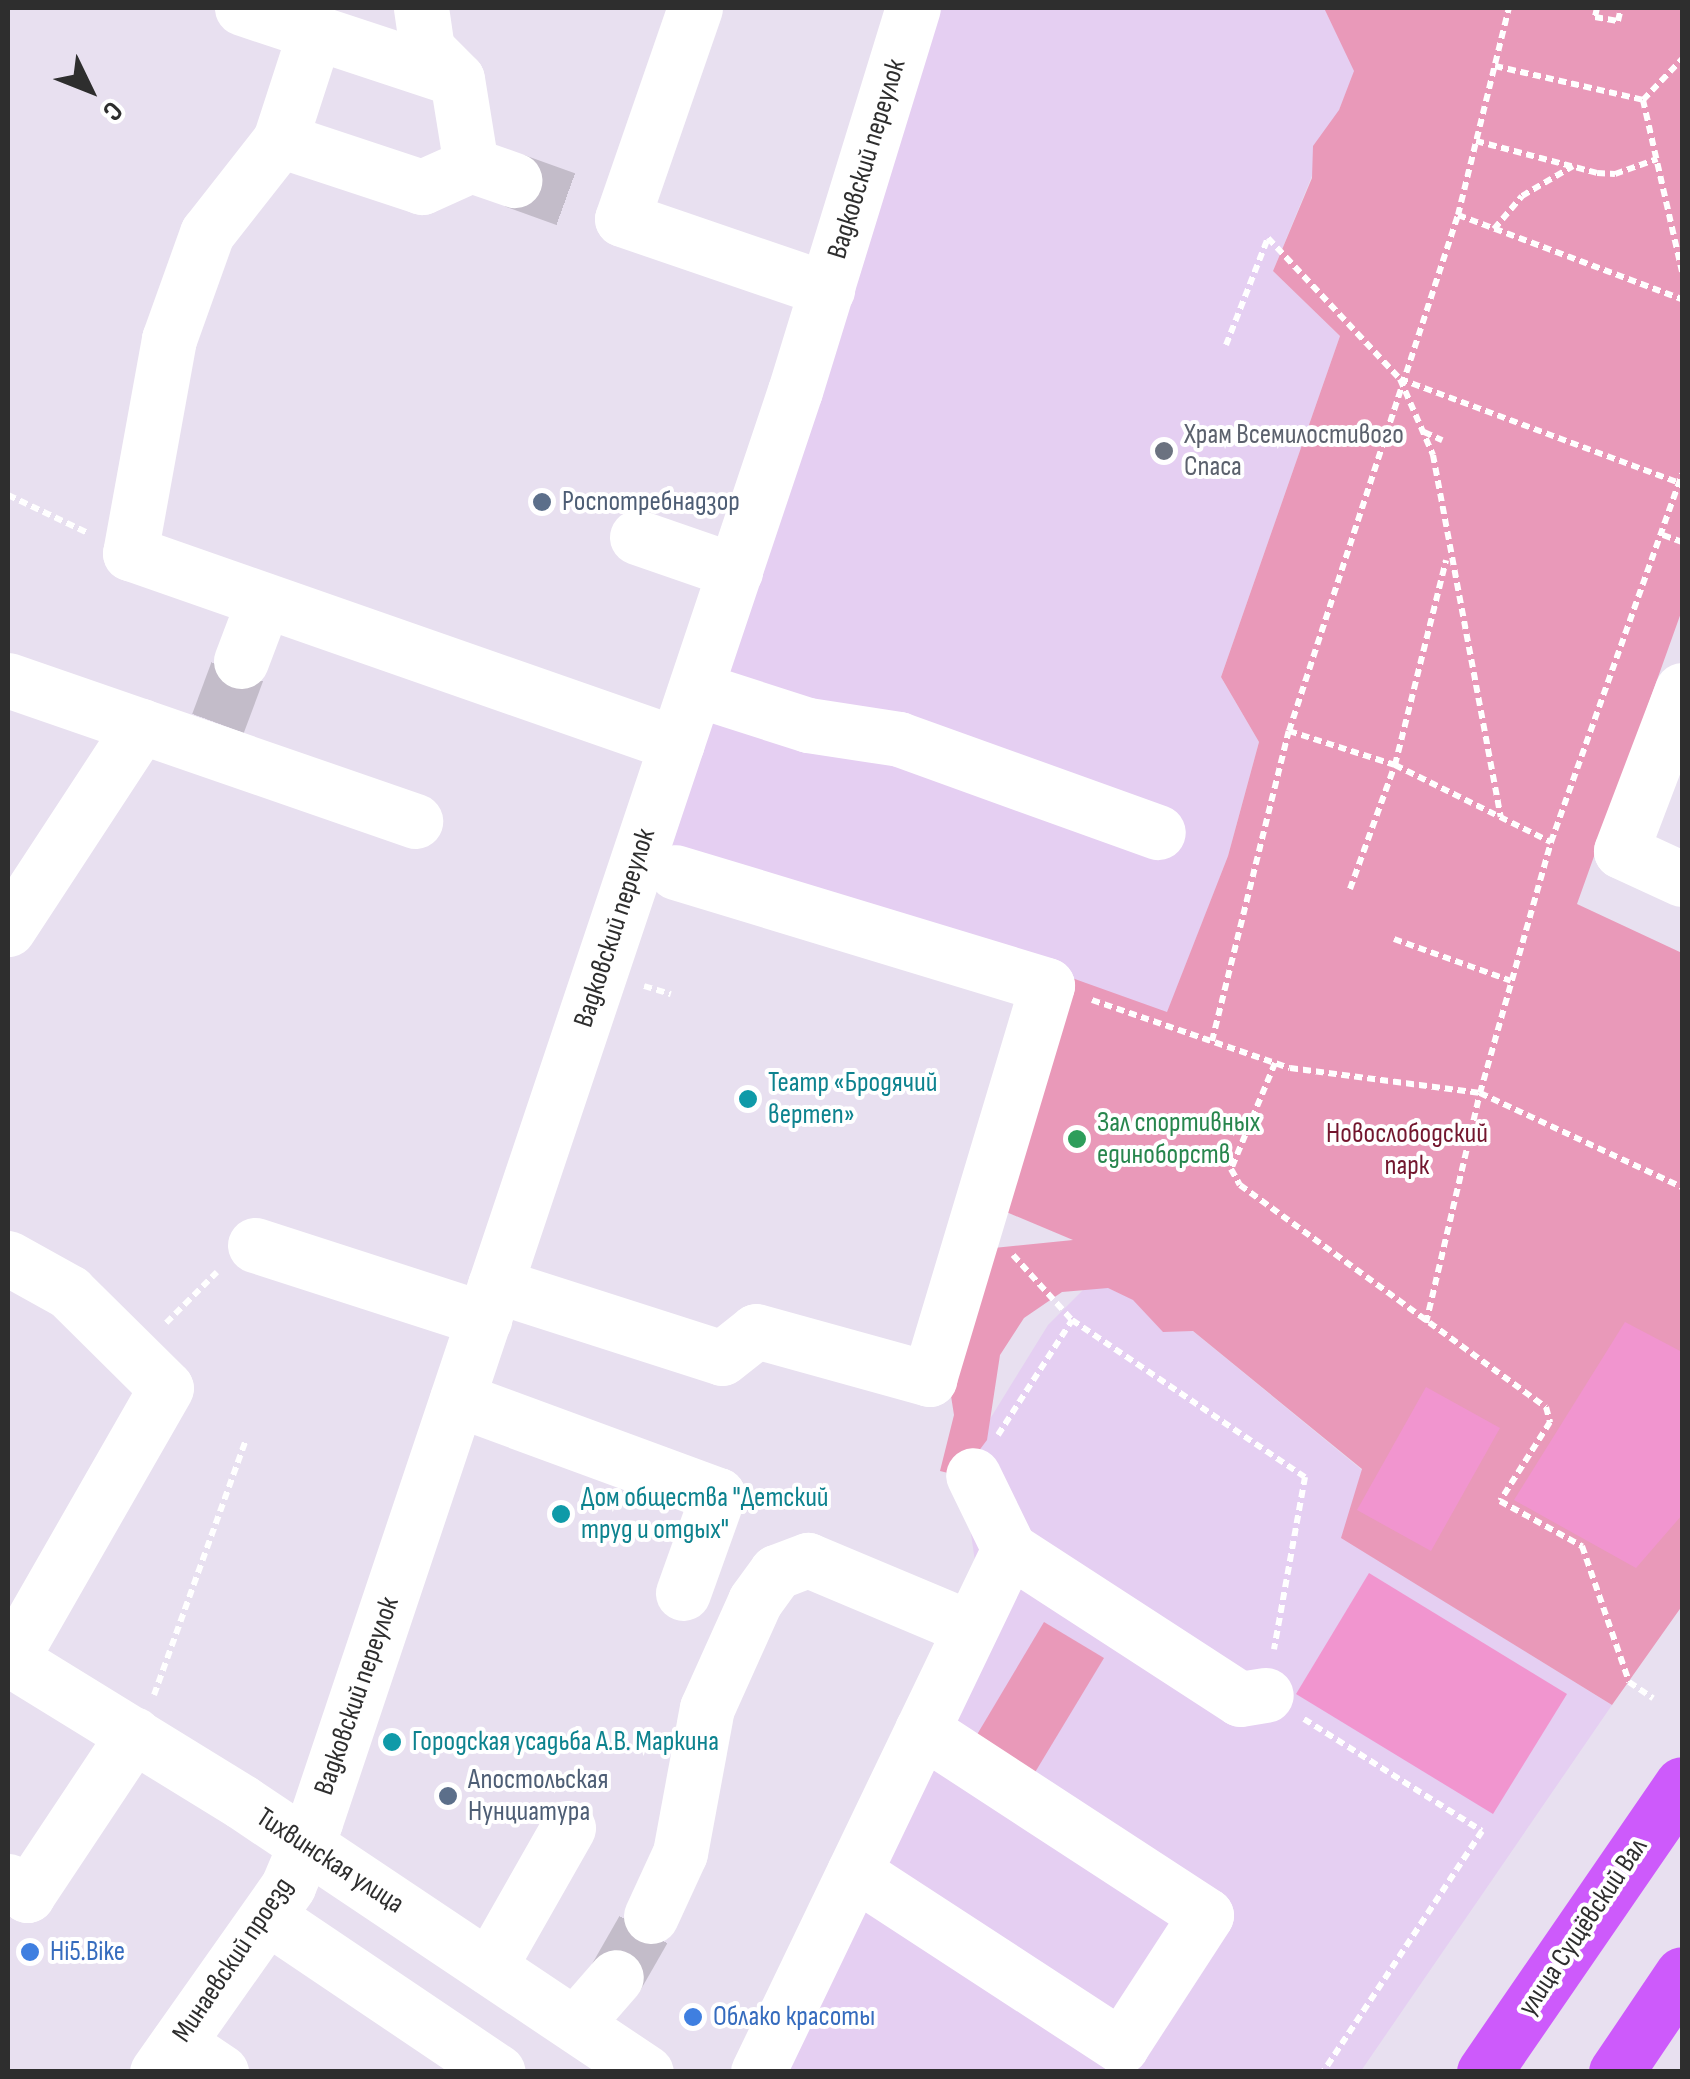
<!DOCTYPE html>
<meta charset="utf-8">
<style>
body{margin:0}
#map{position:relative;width:1690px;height:2079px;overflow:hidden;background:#e8e0f0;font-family:"Sofia Sans Condensed",sans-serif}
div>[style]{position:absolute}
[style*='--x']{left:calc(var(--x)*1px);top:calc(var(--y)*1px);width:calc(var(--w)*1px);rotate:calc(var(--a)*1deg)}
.education>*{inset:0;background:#e5cff2}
.green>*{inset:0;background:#e999b9}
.pitch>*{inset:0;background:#f195cf}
.minor-tunnel>*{height:55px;margin-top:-27.5px;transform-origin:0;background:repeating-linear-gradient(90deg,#c3bcc9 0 55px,transparent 0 83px)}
.path>*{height:6px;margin-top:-3px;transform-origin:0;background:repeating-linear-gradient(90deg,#fff 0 8px,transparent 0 13px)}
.minor>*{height:55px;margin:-27.5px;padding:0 27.5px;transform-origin:27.5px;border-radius:27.5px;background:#fff}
.major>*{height:55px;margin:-27.5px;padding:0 27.5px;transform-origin:27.5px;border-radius:27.5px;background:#cd5afb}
.dots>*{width:28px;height:28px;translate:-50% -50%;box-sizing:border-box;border:5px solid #fff;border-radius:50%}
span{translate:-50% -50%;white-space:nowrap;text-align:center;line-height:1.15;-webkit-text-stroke:8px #fff;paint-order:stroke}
.street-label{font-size:28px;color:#2e2e2e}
.worship-label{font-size:28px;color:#5b616d}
.left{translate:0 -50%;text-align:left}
.service-label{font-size:28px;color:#4e5e75}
.culture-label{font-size:28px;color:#0d838f}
.leisure-label{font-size:28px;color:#27864d}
.park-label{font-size:28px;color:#73162e}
.shop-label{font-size:28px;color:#366cbe}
.frame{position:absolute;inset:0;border:10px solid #2e2e2e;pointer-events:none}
.north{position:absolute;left:40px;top:40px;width:100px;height:100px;-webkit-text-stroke:8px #fff;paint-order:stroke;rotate:133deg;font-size:28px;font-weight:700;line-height:40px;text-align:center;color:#2e2e2e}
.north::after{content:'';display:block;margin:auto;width:35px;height:45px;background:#2e2e2e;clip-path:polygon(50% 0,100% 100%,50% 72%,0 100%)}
</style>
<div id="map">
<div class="education">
<i style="clip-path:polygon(932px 8px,1324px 8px,1355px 71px,1273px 271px,1340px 336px,1221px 677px,1259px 742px,1228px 856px,1167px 1013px,671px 850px)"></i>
<i style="clip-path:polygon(1110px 1263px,1362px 1470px,1342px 1538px,1612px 1705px,1361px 2071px,760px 2072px,977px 1575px,961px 1466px,1048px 1325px)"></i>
</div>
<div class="green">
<i style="clip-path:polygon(1324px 8px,1682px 8px,1682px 610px,1577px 904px,1682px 953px,1682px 1606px,1612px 1705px,1341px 1538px,1362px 1469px,1193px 1331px,1163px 1332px,1133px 1300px,1108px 1288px,1062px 1292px,1024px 1318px,1000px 1355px,987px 1440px,960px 1476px,940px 1471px,954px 1415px,946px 1364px,984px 1249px,1073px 1240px,1004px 1211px,1058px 973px,1167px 1012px,1228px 856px,1259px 742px,1221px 677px,1340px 336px,1273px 271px,1312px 178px,1313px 146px,1339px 110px,1354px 71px)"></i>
<i style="clip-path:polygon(1044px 1622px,1104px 1658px,1031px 1779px,972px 1743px)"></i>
</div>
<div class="pitch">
<i style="clip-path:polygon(1625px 1322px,1682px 1352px,1682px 1515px,1636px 1568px,1514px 1500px)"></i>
<i style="clip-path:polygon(1426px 1387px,1500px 1428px,1431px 1551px,1357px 1510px)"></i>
<i style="clip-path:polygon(1369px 1573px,1567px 1694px,1493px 1814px,1296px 1694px)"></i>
</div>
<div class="minor-tunnel">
<i style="--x:514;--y:180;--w:80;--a:19.8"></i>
<i style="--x:218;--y:723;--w:66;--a:-69.6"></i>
<i style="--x:616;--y:1977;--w:70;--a:-60.2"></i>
</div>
<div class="path">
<i style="--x:1597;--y:8;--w:9;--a:103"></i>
<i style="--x:1595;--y:17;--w:23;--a:10"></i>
<i style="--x:1618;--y:21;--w:13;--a:-77"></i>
<i style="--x:1495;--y:66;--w:152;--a:12.9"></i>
<i style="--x:1643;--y:100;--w:57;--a:-46.4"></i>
<i style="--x:1643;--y:100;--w:176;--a:77.2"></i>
<i style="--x:1476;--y:141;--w:125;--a:14.8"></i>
<i style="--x:1597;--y:173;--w:18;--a:3"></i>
<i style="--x:1615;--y:174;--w:45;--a:-19.7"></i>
<i style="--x:1458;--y:215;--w:239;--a:20.6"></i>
<i style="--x:1494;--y:229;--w:43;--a:-49.7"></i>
<i style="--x:1522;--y:196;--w:59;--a:-30.5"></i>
<i style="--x:1226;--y:345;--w:115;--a:-68.6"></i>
<i style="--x:1268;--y:238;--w:193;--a:46.9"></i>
<i style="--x:1400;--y:379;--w:83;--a:66.5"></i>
<i style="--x:1433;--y:455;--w:368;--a:79.4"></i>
<i style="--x:1400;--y:379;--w:299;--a:20.4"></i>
<i style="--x:1424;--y:432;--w:20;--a:24"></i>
<i style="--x:8;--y:495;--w:89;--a:25.4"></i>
<i style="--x:1663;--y:535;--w:20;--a:20"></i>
<i style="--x:1289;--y:731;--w:111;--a:17.8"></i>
<i style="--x:1395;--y:765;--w:174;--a:26.3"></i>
<i style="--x:1350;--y:889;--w:132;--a:-70.1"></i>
<i style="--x:1395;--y:765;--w:211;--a:-76"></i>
<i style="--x:1394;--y:939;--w:124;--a:19.7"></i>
<i style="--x:644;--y:986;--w:28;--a:17"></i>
<i style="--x:1092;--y:1000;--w:209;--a:19"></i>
<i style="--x:1290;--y:1068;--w:192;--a:7.5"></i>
<i style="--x:1480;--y:1093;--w:223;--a:25"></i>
<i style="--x:1212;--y:1041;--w:319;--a:-76.1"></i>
<i style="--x:1289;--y:731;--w:543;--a:-71.87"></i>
<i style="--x:1458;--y:215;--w:213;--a:-76.2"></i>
<i style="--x:1275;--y:1063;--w:115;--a:112.5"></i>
<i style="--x:1231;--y:1169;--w:18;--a:61"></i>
<i style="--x:1240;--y:1185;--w:378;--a:36"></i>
<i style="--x:1546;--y:1407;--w:16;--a:75"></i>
<i style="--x:1550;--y:1422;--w:93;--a:122.3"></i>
<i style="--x:1500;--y:1501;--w:94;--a:28.8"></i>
<i style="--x:1582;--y:1546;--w:144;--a:70.9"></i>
<i style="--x:1629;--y:1682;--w:29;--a:34"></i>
<i style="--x:1013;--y:1255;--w:88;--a:47.8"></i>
<i style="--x:166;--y:1323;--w:72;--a:-45"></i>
<i style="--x:1426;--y:1323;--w:236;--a:-76.8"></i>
<i style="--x:1480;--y:1093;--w:261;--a:-74.2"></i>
<i style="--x:1551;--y:842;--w:391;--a:-70.4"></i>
<i style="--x:998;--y:1435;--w:137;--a:-57.2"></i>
<i style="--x:1072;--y:1320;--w:281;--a:34"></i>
<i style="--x:1305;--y:1477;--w:175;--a:100.2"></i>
<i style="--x:154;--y:1695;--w:269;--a:-70.2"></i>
<i style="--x:1304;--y:1719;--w:210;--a:32.2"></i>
<i style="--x:1482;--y:1831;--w:289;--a:123.4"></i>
</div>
<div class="minor">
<i style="--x:242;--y:8;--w:226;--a:18.3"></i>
<i style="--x:457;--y:79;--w:87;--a:80.8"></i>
<i style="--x:471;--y:165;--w:46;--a:19.2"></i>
<i style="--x:421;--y:8;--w:41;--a:81.7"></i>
<i style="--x:427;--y:49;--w:42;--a:45"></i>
<i style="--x:695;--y:8;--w:223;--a:109.1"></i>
<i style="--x:622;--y:219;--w:217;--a:18.9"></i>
<i style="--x:280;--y:140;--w:114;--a:-72"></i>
<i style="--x:471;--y:165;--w:54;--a:155.8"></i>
<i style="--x:422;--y:187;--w:150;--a:-161.7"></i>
<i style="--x:280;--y:140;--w:118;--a:128.1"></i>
<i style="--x:207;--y:233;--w:113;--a:109.7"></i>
<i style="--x:169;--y:339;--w:218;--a:100.3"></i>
<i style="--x:130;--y:553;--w:579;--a:19.25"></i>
<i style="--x:637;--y:537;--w:104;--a:19.1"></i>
<i style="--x:241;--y:661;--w:65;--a:-69.3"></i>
<i style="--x:8;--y:680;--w:431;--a:19.1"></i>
<i style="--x:696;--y:689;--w:118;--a:17.8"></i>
<i style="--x:808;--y:725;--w:92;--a:8.7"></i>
<i style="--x:899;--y:739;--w:275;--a:19.8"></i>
<i style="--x:1682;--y:690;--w:172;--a:110.8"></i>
<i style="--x:1621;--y:851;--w:67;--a:24.7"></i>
<i style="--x:8;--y:929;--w:243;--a:-56.8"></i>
<i style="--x:255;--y:1245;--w:241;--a:17.9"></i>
<i style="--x:8;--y:1258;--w:70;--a:29.1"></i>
<i style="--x:69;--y:1292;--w:136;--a:44.7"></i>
<i style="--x:166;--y:1388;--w:314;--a:119.8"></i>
<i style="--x:495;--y:1285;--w:238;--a:17.8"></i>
<i style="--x:722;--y:1358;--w:43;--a:-38.5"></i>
<i style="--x:756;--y:1331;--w:180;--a:15.5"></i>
<i style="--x:929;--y:1379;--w:411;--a:-73.3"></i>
<i style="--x:1047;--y:985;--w:388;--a:-163.1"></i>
<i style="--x:457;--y:1399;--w:278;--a:20.2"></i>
<i style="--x:718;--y:1495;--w:104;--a:109.7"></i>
<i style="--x:1009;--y:1549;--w:275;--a:33"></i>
<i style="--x:1240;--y:1699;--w:26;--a:-9"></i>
<i style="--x:8;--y:1658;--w:275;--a:31.6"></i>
<i style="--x:242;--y:1802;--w:486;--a:33.8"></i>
<i style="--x:854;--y:1872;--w:319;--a:33.1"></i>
<i style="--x:1121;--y:2046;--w:156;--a:-57"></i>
<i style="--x:1206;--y:1915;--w:339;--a:-146.9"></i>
<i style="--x:8;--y:1881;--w:24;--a:36"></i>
<i style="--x:27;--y:1895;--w:193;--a:-56.4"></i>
<i style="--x:651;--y:1916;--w:69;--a:-65.3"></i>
<i style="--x:680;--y:1853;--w:147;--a:-79.5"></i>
<i style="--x:707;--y:1708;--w:117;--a:-65.8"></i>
<i style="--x:755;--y:1601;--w:36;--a:-54"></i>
<i style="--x:776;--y:1572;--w:34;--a:-21"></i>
<i style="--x:808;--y:1560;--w:176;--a:22.8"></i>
<i style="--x:268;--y:1917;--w:277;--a:34"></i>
<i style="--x:489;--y:1967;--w:160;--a:-60.4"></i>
<i style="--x:575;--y:2024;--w:62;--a:-48.9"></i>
<i style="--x:178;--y:2043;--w:52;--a:34"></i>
<i style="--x:157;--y:2072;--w:228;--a:-54.8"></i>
<i style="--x:288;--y:1886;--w:69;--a:-67.1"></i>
<i style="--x:315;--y:1822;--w:1509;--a:-71.46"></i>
<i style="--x:795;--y:391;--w:401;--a:-72.9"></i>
<i style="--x:758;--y:2072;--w:580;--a:-64.36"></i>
<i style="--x:1009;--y:1549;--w:82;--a:-115.9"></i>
</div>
<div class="major">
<i style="--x:1484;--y:2072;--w:349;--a:-55.5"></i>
<i style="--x:1616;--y:2072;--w:118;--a:-56"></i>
</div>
<div class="dots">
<i style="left:1164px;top:451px;background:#6b7280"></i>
<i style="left:542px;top:502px;background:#5c6f8a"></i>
<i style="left:748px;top:1099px;background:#0f9aa8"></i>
<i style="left:1077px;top:1139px;background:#2e9e5b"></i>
<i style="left:561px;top:1514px;background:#0f9aa8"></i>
<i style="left:392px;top:1742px;background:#0f9aa8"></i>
<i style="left:448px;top:1796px;background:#5c6f8a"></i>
<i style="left:30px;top:1952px;background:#3f7fe0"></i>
<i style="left:693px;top:2017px;background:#3f7fe0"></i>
</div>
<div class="street-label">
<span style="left:867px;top:159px;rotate:-73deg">Вадковский переулок</span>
<span style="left:615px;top:928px;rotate:-72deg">Вадковский переулок</span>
<span style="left:357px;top:1696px;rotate:-71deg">Вадковский переулок</span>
<span style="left:330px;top:1861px;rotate:33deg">Тихвинская улица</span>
<span style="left:1583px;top:1927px;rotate:-56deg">улица Сущёвский Вал</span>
<span style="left:233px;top:1960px;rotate:-56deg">Минаевский проезд</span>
</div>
<div class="worship-label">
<span class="left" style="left:1184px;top:451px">Храм Всемилостивого<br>Спаса</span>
</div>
<div class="service-label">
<span class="left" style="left:562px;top:502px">Роспотребнадзор</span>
<span class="left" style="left:468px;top:1796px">Апостольская<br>Нунциатура</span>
</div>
<div class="culture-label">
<span class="left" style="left:768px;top:1099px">Театр «Бродячий<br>вертеп»</span>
<span class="left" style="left:581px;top:1514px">Дом общества "Детский<br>труд и отдых"</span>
<span class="left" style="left:412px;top:1742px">Городская усадьба А.В. Маркина</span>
</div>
<div class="leisure-label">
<span class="left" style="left:1097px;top:1139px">Зал спортивных<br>единоборств</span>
</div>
<div class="park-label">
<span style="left:1407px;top:1150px">Новослободский<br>парк</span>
</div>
<div class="shop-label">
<span class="left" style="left:50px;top:1952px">Hi5.Bike</span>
<span class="left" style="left:713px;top:2017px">Облако красоты</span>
</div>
<div class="frame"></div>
<div class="north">С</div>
</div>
